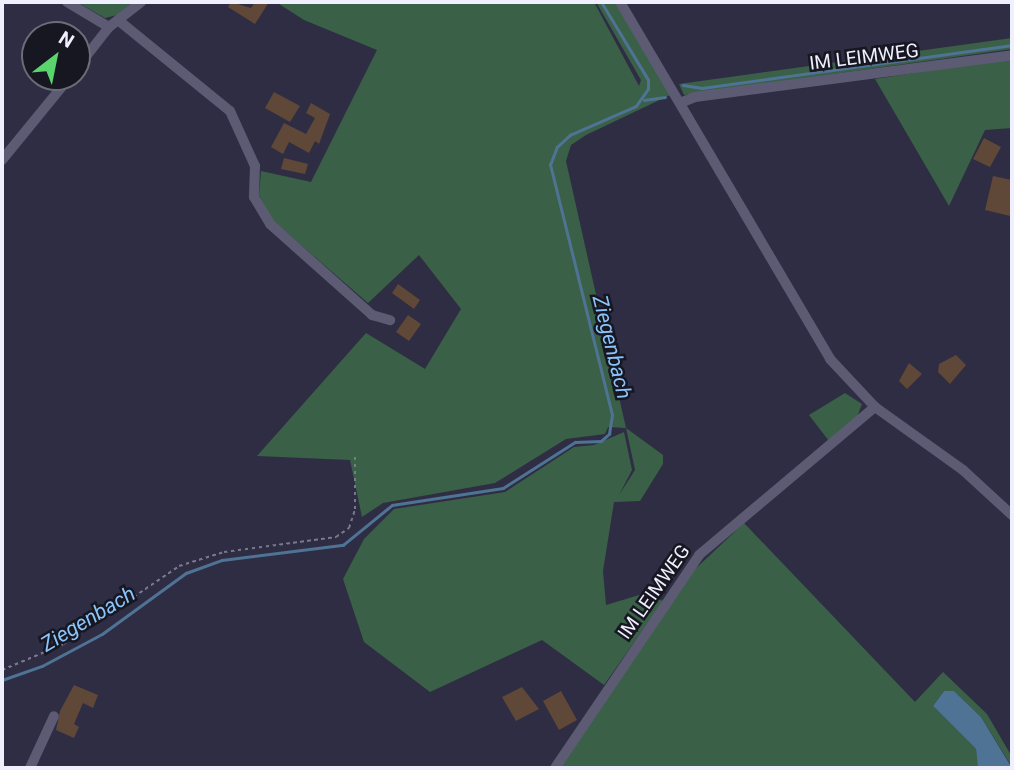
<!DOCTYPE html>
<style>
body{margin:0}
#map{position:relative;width:1014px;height:770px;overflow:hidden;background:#2f2d43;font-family:Roboto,sans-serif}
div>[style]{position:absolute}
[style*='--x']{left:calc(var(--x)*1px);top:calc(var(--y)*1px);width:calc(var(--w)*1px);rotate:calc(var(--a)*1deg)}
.green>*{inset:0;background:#3a6047}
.water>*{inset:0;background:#4f7395}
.stream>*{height:2.5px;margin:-1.25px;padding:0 1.25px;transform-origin:1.25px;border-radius:1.25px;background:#4f7395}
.building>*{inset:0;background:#5f4838}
.path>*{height:2px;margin-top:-1px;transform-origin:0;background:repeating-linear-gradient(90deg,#7a798c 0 3.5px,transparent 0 7px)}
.minor>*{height:10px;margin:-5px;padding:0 5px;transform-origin:5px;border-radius:5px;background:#5d5b74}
span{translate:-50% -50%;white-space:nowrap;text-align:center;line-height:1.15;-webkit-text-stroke:5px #171721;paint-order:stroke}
.street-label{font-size:19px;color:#efeffe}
.water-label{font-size:21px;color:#8bc4fb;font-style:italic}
.frame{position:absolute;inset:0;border:4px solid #efeffe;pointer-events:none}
.north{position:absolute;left:21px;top:21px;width:70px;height:70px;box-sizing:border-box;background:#171721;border:2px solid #6d6d79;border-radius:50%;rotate:32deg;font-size:19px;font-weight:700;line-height:28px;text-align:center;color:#efeffe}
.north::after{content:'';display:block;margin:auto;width:24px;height:32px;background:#5ad56e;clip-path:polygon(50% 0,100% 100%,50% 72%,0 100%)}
</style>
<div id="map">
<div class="green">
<i style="clip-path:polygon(77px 2px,133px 2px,117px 15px,105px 18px)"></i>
<i style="clip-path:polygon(276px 2px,594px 2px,639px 86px,641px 80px,596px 2px,615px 2px,670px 95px,586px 135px,571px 145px,566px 161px,626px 428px,663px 455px,663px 464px,640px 501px,614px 502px,603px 571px,606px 605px,646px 593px,663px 601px,604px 685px,542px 640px,430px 692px,364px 642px,343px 579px,364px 539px,394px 509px,505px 492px,574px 447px,594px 445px,624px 432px,632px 470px,619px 495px,635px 470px,626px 428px,608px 427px,605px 434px,566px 439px,495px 483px,383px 503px,362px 517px,350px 460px,257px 456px,366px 333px,425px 369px,461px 309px,419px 255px,368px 303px,271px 219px,259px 195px,261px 171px,311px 182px,377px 50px,304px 20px)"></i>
<i style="clip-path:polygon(1012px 38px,1012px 49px,684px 95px,679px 84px)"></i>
<i style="clip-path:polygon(1012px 58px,1012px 128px,985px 130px,949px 206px,875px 79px)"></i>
<i style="clip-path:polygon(845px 393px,862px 404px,857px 417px,829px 441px,809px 415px)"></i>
<i style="clip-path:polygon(744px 523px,915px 702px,943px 672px,987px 714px,1012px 757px,1012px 767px,981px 717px,954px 691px,944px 691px,933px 706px,976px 749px,979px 768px,560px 768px,690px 574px)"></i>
</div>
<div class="water">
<i style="clip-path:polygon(944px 691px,954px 691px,981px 717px,1012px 768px,978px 767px,976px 749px,933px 706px)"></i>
</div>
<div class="stream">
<i style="--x:683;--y:85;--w:19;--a:9"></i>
<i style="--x:702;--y:88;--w:313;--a:-7.9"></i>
<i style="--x:644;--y:100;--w:21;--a:-8"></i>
<i style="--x:2;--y:680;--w:42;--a:-19.3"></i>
<i style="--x:42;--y:666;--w:68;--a:-28.1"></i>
<i style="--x:102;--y:634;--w:104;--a:-36"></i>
<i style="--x:186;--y:573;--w:38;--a:-20"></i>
<i style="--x:222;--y:560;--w:122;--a:-7.1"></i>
<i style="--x:343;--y:545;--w:63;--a:-39.2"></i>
<i style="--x:392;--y:505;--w:112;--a:-8.7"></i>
<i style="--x:503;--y:488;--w:85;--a:-32.6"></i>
<i style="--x:575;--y:442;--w:26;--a:-2"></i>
<i style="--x:601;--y:441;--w:11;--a:-41"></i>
<i style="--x:609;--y:434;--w:19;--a:-81"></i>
<i style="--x:612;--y:415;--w:258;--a:-103.9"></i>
<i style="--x:550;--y:165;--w:19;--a:-69"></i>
<i style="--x:557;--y:147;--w:18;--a:-43"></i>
<i style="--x:570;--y:135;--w:72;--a:-23.7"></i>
<i style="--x:636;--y:106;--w:21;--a:-55"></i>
<i style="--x:648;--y:89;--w:9;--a:-90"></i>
<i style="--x:648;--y:80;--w:91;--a:-121.1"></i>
</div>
<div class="building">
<i style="clip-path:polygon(231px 2px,251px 8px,255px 2px,269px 2px,255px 24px,228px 7px)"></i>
<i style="clip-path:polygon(274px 92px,300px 106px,290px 122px,265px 108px)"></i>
<i style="clip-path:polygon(311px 103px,330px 114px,319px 144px,315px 141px,309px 153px,289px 142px,283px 154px,271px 147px,284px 123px,306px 134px,315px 118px,306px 113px)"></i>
<i style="clip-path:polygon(984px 138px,1001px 147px,990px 167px,973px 159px)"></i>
<i style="clip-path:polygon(284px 158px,308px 164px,305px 174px,281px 169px)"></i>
<i style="clip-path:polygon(993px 176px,1012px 180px,1010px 216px,985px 210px)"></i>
<i style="clip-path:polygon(398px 284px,420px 300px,414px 309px,392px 293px)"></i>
<i style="clip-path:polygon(408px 315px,421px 324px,409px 341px,396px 332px)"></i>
<i style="clip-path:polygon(956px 355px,966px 365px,950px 384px,938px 372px,939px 364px)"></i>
<i style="clip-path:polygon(909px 363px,922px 374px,907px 389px,899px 381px)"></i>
<i style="clip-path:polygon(74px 685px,98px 695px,93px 708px,83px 703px,74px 724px,79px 727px,74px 738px,56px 730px,60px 711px)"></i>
<i style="clip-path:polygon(522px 687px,539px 709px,516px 721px,502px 697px)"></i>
<i style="clip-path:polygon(561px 691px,577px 720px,559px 730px,543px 701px)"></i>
</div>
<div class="path">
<i style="--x:2;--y:670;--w:67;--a:-22.8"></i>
<i style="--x:64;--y:644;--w:139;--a:-34.1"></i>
<i style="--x:179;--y:566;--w:47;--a:-17.3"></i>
<i style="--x:224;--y:552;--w:113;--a:-7.6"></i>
<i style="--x:336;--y:537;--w:16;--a:-35"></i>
<i style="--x:349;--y:528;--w:20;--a:-72"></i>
<i style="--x:355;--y:509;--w:53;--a:-90"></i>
</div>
<div class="minor">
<i style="--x:67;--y:2;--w:49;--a:30.8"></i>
<i style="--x:620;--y:2;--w:414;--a:59.5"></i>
<i style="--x:830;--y:359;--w:66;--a:46.8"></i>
<i style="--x:875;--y:407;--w:108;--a:35.6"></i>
<i style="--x:963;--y:470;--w:67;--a:42.6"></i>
<i style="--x:118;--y:20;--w:144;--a:39.1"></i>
<i style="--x:230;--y:111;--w:60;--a:65.6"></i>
<i style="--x:255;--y:166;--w:31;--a:92"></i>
<i style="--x:254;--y:197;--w:31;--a:59"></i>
<i style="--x:270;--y:224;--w:137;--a:41.7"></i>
<i style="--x:372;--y:315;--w:19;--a:16"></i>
<i style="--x:77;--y:68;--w:52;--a:-52"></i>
<i style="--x:109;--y:27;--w:41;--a:-38"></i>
<i style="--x:680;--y:103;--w:16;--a:-22"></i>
<i style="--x:695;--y:97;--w:320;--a:-7.5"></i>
<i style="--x:2;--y:160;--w:107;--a:-50.7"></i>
<i style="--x:30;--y:768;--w:57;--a:-65.2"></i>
<i style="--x:555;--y:768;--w:257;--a:-55.9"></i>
<i style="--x:699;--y:555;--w:230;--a:-40.1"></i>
</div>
<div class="street-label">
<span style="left:864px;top:57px;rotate:-7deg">IM LEIMWEG</span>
<span style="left:654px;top:592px;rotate:-55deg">IM LEIMWEG</span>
</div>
<div class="water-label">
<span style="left:612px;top:347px;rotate:76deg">Ziegenbach</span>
<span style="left:88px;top:619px;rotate:-31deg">Ziegenbach</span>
</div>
<div class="frame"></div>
<div class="north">N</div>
</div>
